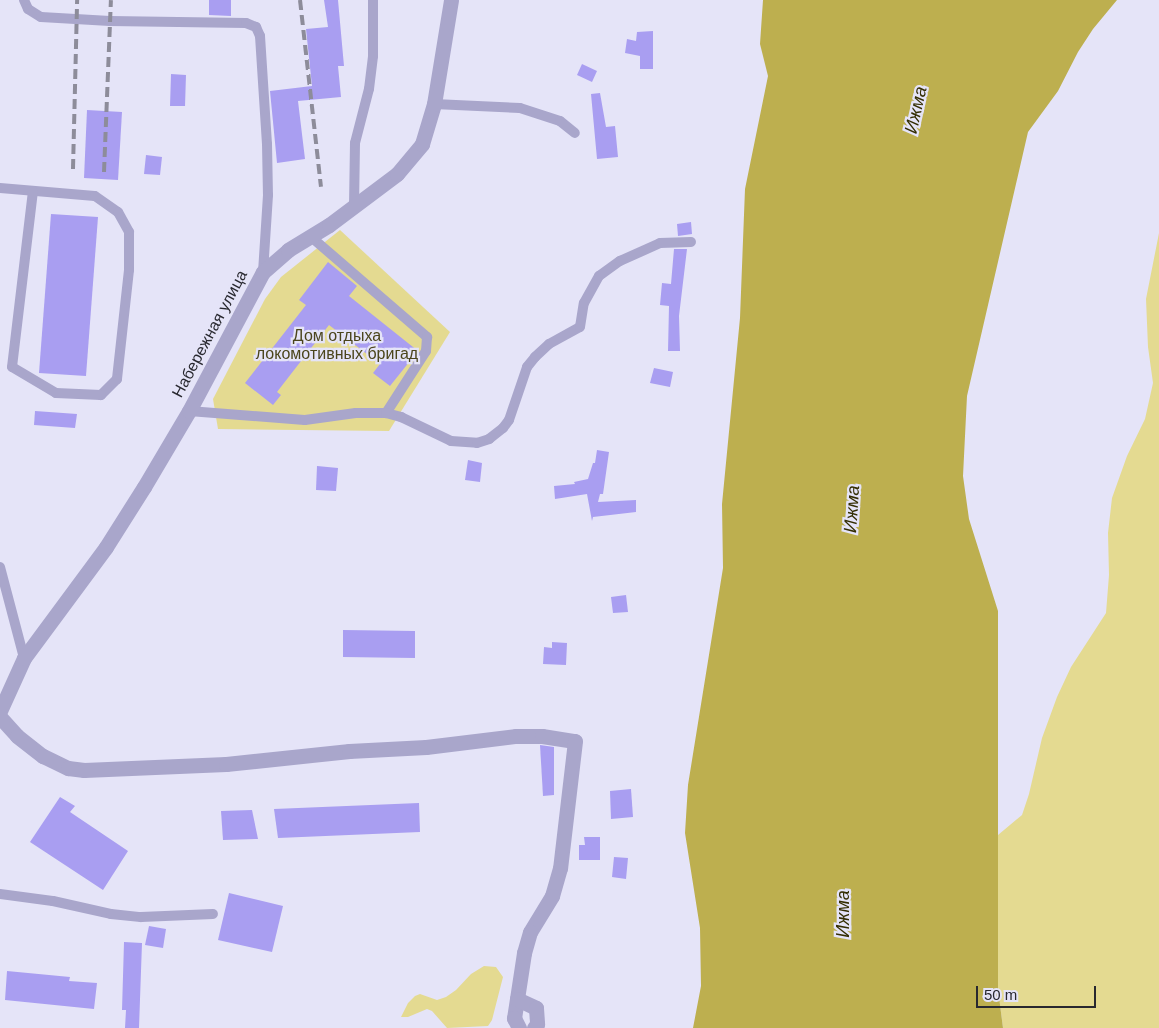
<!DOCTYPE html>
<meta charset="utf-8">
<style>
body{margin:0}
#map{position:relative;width:1159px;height:1028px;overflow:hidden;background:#e5e4f8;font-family:Helvetica,sans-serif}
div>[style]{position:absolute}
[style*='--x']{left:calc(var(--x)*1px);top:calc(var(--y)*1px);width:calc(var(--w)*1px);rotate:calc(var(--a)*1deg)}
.green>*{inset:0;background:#e4da91}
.water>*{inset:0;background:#bdaf4f}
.building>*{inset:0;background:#a99ef1}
.service>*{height:10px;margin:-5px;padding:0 5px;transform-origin:5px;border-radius:5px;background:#a9a6cb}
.minor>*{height:15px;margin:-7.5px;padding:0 7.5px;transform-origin:7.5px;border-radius:7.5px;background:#a9a6cb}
.rail>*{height:4px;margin-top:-2px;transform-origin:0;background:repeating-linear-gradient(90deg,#8d8c9a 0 10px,transparent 0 15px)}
span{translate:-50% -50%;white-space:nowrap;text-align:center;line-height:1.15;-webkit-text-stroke:4.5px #e5e4f8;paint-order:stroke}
.street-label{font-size:16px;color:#28282f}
.park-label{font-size:16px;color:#4b451c}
.water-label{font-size:18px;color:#342e03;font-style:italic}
.scale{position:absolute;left:976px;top:986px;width:120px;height:22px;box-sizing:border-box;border:2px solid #28282f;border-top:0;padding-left:6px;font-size:15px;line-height:18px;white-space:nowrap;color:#28282f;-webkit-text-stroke:4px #e5e4f8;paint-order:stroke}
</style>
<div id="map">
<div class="green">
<i style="clip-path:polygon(340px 230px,450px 332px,389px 431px,218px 429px,213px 399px,265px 299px,281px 277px)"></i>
<i style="clip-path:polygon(1159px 233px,1159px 1028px,1003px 1028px,998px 989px,998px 835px,1022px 815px,1029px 794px,1042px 738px,1057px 697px,1071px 667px,1106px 613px,1109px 575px,1108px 533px,1112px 498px,1127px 456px,1145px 419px,1153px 383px,1148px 347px,1146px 299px)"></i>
<i style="clip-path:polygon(484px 966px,496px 967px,503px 977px,492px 1020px,488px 1026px,447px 1028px,432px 1011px,427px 1009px,408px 1017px,401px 1017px,408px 1003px,415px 996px,420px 994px,437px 1000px,446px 997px,456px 990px,471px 974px)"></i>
</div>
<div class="water">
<i style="clip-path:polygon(763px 0,1117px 0,1093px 29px,1078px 52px,1058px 91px,1028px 132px,967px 396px,963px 476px,969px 519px,998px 611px,998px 989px,1003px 1028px,693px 1028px,701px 986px,700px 928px,685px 833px,688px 785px,723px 568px,722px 504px,740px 318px,745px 189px,768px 76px,760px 44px)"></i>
</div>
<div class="building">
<i style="clip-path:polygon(209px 0,231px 0,231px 16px,209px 15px)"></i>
<i style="clip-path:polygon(324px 0,338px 0,344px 66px,338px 66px,341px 97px,298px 101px,305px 159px,277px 163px,270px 91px,312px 86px,306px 29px,328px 27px)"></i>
<i style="clip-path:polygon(653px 31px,653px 69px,640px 69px,640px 56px,625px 53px,627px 39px,636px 41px,637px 32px)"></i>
<i style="clip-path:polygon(582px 64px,597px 71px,592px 82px,577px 75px)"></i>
<i style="clip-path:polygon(171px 74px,186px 75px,185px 106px,170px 106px)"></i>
<i style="clip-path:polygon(600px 93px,606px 127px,615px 126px,618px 157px,597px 159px,591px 94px)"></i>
<i style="clip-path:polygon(87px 110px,122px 112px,118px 180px,84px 178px)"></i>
<i style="clip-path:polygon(146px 155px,162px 157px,160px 175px,144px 174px)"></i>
<i style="clip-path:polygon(51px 214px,98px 217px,86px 376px,39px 373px)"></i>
<i style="clip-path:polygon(691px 222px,692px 234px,678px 236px,677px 224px)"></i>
<i style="clip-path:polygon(674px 249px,687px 249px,679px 316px,680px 351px,668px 351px,669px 306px,660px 305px,662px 283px,671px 284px)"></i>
<i style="clip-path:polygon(328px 262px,357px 286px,349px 296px,418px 351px,390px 386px,373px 373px,380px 364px,329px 325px,277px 392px,281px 395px,273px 405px,245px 383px,306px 305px,299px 300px)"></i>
<i style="clip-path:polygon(654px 368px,673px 372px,670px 387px,650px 383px)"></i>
<i style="clip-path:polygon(35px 411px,77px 414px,75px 428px,34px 425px)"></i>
<i style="clip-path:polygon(597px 450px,609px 452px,603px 494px,600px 494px,598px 502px,636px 500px,636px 512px,593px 517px,592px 521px,587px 494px,555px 499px,554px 486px,575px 484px,574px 482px,588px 479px,593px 463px,595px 463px)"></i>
<i style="clip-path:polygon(468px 460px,482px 463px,480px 482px,465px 480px)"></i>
<i style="clip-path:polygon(317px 466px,338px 468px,336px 491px,316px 490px)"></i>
<i style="clip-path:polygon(626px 595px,628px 612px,613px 613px,611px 597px)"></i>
<i style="clip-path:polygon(343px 630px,415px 631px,415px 658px,343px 657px)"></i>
<i style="clip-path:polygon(552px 642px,567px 643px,566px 665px,543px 664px,544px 647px,552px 648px)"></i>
<i style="clip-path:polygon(540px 745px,554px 747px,554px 795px,543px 796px)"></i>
<i style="clip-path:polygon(631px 789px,633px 817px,611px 819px,610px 791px)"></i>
<i style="clip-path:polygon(60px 797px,75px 806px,70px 812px,128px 851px,103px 890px,30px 842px)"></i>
<i style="clip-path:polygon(419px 803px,420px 832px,278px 838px,274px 809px)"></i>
<i style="clip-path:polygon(252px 810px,258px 839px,223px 840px,221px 811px)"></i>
<i style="clip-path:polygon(584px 837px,600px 837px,600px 860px,579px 860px,579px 845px,585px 845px)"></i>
<i style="clip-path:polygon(614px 857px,628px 858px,626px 879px,612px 877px)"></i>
<i style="clip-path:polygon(229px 893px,283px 906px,272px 952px,218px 940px)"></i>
<i style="clip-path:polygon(149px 926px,166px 929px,163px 948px,145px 945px)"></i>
<i style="clip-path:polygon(124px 942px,142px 943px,139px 1028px,125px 1028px,126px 1010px,122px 1010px)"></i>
<i style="clip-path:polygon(7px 971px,70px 977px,69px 981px,97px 983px,94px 1009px,5px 1000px)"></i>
</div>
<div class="service">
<i style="--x:24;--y:0;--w:10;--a:66"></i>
<i style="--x:28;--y:9;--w:15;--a:32"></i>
<i style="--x:41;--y:17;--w:69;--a:3.3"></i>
<i style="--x:110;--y:21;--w:136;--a:0.8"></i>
<i style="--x:246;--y:23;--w:11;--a:22"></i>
<i style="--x:256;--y:27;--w:10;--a:66"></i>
<i style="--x:260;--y:36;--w:108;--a:86.3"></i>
<i style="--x:267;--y:144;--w:51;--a:88.9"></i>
<i style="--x:268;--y:195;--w:77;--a:93.7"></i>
<i style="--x:434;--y:104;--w:86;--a:2.7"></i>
<i style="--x:520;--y:108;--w:42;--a:18"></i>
<i style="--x:560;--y:121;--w:19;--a:39"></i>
<i style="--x:0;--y:188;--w:95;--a:4.8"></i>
<i style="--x:95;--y:196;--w:28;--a:35"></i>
<i style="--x:118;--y:212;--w:23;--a:61"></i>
<i style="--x:129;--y:232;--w:38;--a:90"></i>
<i style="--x:129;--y:270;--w:110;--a:96.3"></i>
<i style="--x:117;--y:379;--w:23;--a:135"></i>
<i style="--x:101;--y:395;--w:45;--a:-177.5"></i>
<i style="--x:56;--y:393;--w:51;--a:-149.4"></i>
<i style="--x:12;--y:367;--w:177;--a:-83.2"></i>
<i style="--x:354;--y:207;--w:64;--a:-89.1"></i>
<i style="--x:355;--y:143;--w:56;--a:-75.5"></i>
<i style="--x:369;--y:89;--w:33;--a:-83"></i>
<i style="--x:373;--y:56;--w:56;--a:-90"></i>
<i style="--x:310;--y:236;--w:155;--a:40.8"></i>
<i style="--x:427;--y:337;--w:14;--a:94"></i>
<i style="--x:426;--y:351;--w:74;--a:122.8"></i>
<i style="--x:189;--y:411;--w:116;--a:4.4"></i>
<i style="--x:305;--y:420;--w:51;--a:-7.8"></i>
<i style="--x:356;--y:413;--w:30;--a:0"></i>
<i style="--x:386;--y:413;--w:16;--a:15"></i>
<i style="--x:401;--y:417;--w:55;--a:25.6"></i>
<i style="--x:451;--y:441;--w:26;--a:4"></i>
<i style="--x:477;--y:443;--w:13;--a:-18"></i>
<i style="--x:489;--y:439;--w:18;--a:-38"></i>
<i style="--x:503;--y:428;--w:10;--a:-53"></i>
<i style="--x:509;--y:420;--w:56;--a:-71.2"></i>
<i style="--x:527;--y:367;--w:13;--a:-51"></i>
<i style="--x:535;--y:357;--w:19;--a:-43"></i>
<i style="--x:549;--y:344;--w:35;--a:-29"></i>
<i style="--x:580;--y:327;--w:24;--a:-81"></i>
<i style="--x:584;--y:303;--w:31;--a:-61"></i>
<i style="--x:599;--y:276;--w:26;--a:-36"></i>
<i style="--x:620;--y:261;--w:44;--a:-24.2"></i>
<i style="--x:660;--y:243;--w:31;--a:-2"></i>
<i style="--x:0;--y:567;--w:94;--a:75.2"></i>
<i style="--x:0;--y:894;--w:53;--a:7.5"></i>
<i style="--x:53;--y:901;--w:59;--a:12.6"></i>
<i style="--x:111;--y:914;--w:30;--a:6"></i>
<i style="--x:141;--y:917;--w:72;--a:-2.4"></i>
</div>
<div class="minor">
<i style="--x:0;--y:711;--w:58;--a:-65.6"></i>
<i style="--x:24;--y:658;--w:138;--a:-53.5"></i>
<i style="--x:106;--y:547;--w:71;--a:-57.7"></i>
<i style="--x:144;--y:487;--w:88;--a:-59.4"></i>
<i style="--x:189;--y:411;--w:157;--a:-62"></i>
<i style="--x:263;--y:272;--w:33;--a:-41"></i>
<i style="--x:288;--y:250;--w:48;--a:-31.4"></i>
<i style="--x:329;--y:225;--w:85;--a:-36.9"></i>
<i style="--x:397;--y:174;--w:39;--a:-50"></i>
<i style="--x:422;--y:144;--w:42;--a:-73.3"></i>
<i style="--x:434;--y:104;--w:105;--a:-80.7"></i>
<i style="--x:0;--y:717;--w:25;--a:48"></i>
<i style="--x:17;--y:736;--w:33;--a:38"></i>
<i style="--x:43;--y:756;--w:28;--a:26"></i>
<i style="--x:68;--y:768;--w:16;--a:7"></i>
<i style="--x:84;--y:770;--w:142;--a:-2.4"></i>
<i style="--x:226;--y:764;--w:124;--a:-6"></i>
<i style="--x:349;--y:751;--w:77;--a:-3"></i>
<i style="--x:426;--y:747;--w:91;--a:-7"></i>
<i style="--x:516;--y:736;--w:26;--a:0"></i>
<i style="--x:542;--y:736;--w:33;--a:9"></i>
<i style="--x:575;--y:741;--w:128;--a:96.7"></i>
<i style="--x:560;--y:868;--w:29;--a:106"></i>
<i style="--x:552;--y:896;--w:42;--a:121.4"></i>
<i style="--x:530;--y:932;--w:22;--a:106"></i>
<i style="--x:524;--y:953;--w:66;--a:98.7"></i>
<i style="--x:514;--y:1018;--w:11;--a:63"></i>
<i style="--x:517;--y:999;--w:21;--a:25"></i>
<i style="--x:536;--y:1008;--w:16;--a:86"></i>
<i style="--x:537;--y:1024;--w:5;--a:127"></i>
</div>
<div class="rail">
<i style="--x:300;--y:0;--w:188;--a:83.6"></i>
<i style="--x:73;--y:169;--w:169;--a:-88.6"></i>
<i style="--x:104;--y:172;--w:172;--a:-87.7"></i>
</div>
<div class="street-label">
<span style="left:210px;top:334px;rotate:-62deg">Набережная улица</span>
</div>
<div class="park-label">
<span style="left:337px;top:345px">Дом отдыха<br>локомотивных бригад</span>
</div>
<div class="water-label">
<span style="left:916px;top:110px;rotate:-77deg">Ижма</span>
<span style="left:852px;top:509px;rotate:-86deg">Ижма</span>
<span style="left:843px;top:914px;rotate:-90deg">Ижма</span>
</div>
<div class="scale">50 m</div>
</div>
